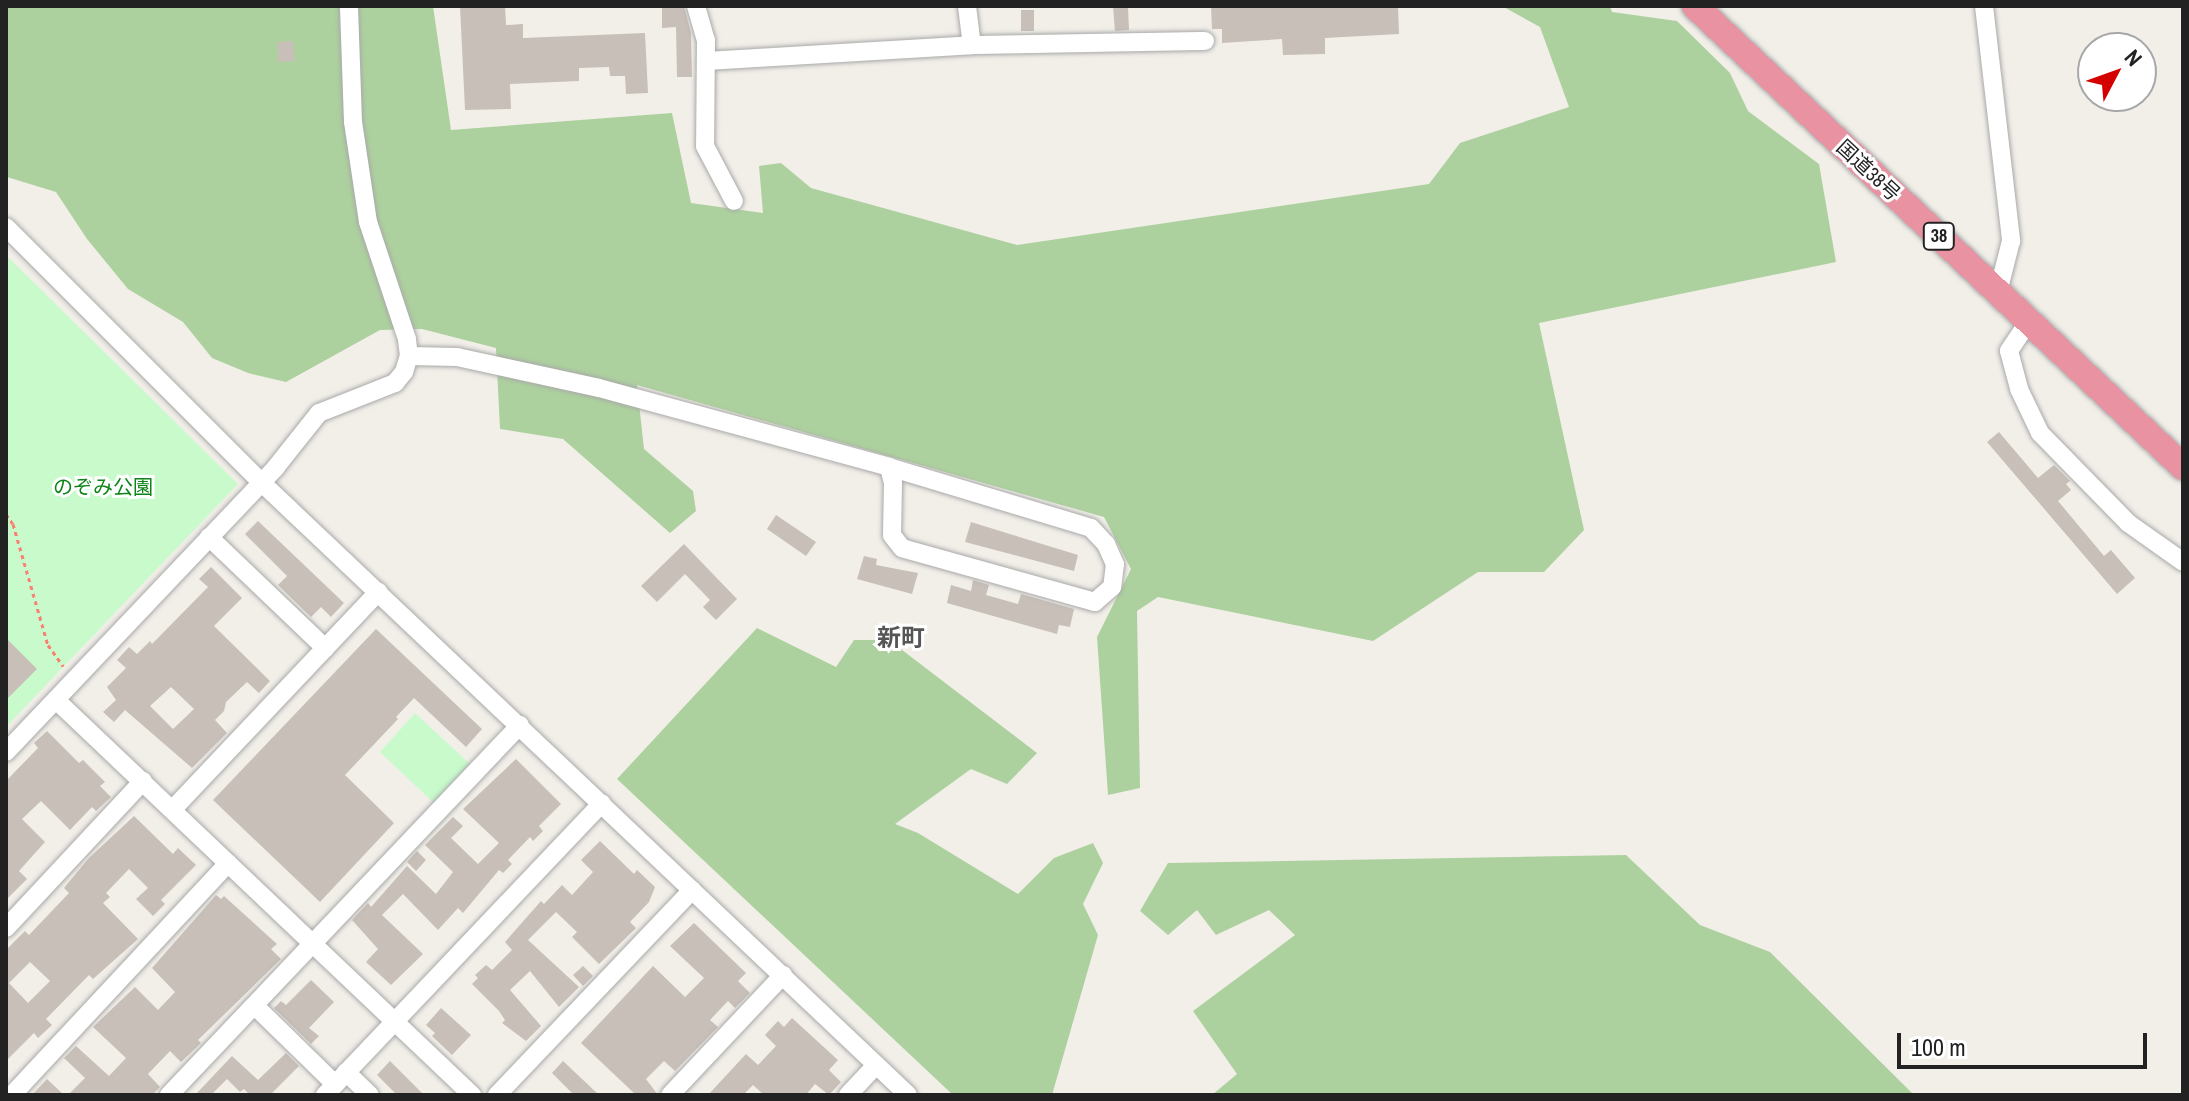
<!DOCTYPE html>
<meta charset="utf-8">
<style>
body{margin:0}
#map{position:relative;width:2189px;height:1101px;overflow:hidden;background:#f2efe9;font-family:"Archivo Narrow","Noto Sans JP",sans-serif}
div>[style]{position:absolute}
[style*='--x']{left:calc(var(--x)*1px);top:calc(var(--y)*1px);width:calc(var(--w)*1px);rotate:calc(var(--a)*1deg)}
.forest>*{inset:0;background:#add19e}
.park>*{inset:0;background:#c8facc}
.building>*{inset:0;background:#c7bfb8}
.path>*{height:3px;margin-top:-1.5px;transform-origin:0;background:repeating-linear-gradient(90deg,#fa8072 0 4px,transparent 0 8px)}
.roads{filter:drop-shadow(0 0 2px #a9a9a9) drop-shadow(0 0 2px #a9a9a9)}
.minor>*{height:18px;margin:-9px;padding:0 9px;transform-origin:9px;border-radius:9px;background:#fff}
.highway>*{height:26px;margin:-13px;padding:0 13px;transform-origin:13px;border-radius:13px;background:#e892a2}
span{translate:-50% -50%;white-space:nowrap;text-align:center;line-height:1.15;-webkit-text-stroke:6px #fff;paint-order:stroke}
.shield-label span{padding:2px 6px;background:#fff;border:2px solid;border-radius:6px;-webkit-text-stroke-width:0}
.shield-label{font-size:18px;color:#222;font-weight:700}
.street-label{font-size:20px;color:#222}
.park-label{font-size:20px;color:#0c8416}
.quarter-label{font-size:24px;color:#555;font-weight:700}
.frame{position:absolute;inset:0;border:8px solid #222;pointer-events:none}
.north{position:absolute;left:2077px;top:32px;width:80px;height:80px;box-sizing:border-box;background:#fff;border:2px solid #a7a7a7;border-radius:50%;rotate:49deg;font-size:22px;font-weight:700;line-height:32px;text-align:center;color:#222}
.north::after{content:'';display:block;margin:auto;width:28px;height:36px;background:#d40000;clip-path:polygon(50% 0,100% 100%,50% 72%,0 100%)}
.scale{position:absolute;left:1897px;top:1033px;width:250px;height:36px;box-sizing:border-box;border:4px solid #222;border-top:0;padding-left:10px;font-size:24px;line-height:28px;white-space:nowrap;color:#222;-webkit-text-stroke:6px #fff;paint-order:stroke}
</style>
<div id="map">
<div class="forest">
<i style="clip-path:polygon(6px 6px,433px 6px,451px 130px,672px 113px,691px 203px,763px 213px,759px 166px,781px 163px,811px 188px,1017px 245px,1429px 184px,1460px 143px,1569px 107px,1540px 27px,1502px 6px,1610px 6px,1612px 12px,1677px 21px,1730px 73px,1748px 111px,1819px 164px,1836px 262px,1539px 323px,1584px 530px,1544px 572px,1478px 572px,1373px 641px,1158px 597px,1137px 611px,1140px 788px,1108px 795px,1097px 637px,1131px 569px,1104px 517px,637px 385px,644px 449px,693px 491px,696px 511px,670px 533px,563px 439px,500px 429px,496px 348px,422px 329px,380px 330px,286px 382px,248px 373px,212px 358px,183px 322px,128px 289px,87px 239px,56px 192px,7px 177px)"></i>
<i style="clip-path:polygon(757px 628px,836px 667px,854px 640px,889px 640px,1037px 753px,1007px 784px,971px 769px,895px 824px,918px 833px,1018px 894px,1054px 858px,1093px 843px,1103px 863px,1083px 904px,1098px 935px,1052px 1095px,953px 1095px,617px 779px)"></i>
<i style="clip-path:polygon(1626px 855px,1700px 925px,1770px 952px,1914px 1095px,1212px 1095px,1237px 1074px,1193px 1011px,1295px 935px,1269px 910px,1216px 935px,1197px 910px,1168px 935px,1140px 911px,1168px 863px)"></i>
</div>
<div class="park">
<i style="clip-path:polygon(6px 255px,238px 484px,6px 727px)"></i>
<i style="clip-path:polygon(415px 713px,472px 766px,436px 805px,380px 752px)"></i>
</div>
<div class="building">
<i style="clip-path:polygon(460px 6px,505px 6px,506px 25px,523px 24px,523px 38px,645px 33px,648px 93px,626px 94px,625px 76px,610px 76px,609px 67px,579px 68px,579px 81px,510px 84px,511px 109px,465px 110px)"></i>
<i style="clip-path:polygon(684px 6px,691px 33px,692px 77px,677px 77px,676px 27px,662px 28px,662px 7px)"></i>
<i style="clip-path:polygon(1113px 6px,1128px 6px,1129px 30px,1115px 31px)"></i>
<i style="clip-path:polygon(1211px 6px,1398px 6px,1399px 34px,1325px 38px,1325px 54px,1283px 55px,1282px 39px,1222px 43px,1222px 29px,1212px 29px)"></i>
<i style="clip-path:polygon(1021px 10px,1034px 10px,1034px 31px,1021px 31px)"></i>
<i style="clip-path:polygon(293px 41px,295px 61px,278px 62px,277px 42px)"></i>
<i style="clip-path:polygon(1999px 432px,2038px 478px,2054px 465px,2070px 481px,2066px 484px,2071px 490px,2058px 501px,2104px 556px,2111px 550px,2135px 578px,2117px 594px,1987px 442px)"></i>
<i style="clip-path:polygon(776px 515px,816px 542px,806px 556px,767px 529px)"></i>
<i style="clip-path:polygon(258px 521px,344px 603px,331px 617px,321px 607px,311px 617px,278px 585px,287px 576px,245px 534px)"></i>
<i style="clip-path:polygon(971px 522px,1078px 555px,1074px 571px,965px 542px)"></i>
<i style="clip-path:polygon(684px 544px,737px 599px,716px 620px,703px 607px,710px 600px,685px 574px,657px 602px,641px 586px)"></i>
<i style="clip-path:polygon(864px 556px,877px 559px,876px 565px,918px 573px,912px 594px,857px 579px)"></i>
<i style="clip-path:polygon(evenodd,211px 567px,242px 598px,214px 626px,270px 681px,259px 693px,247px 682px,226px 702px,224px 711px,215px 720px,227px 733px,192px 768px,125px 710px,114px 722px,103px 712px,116px 700px,107px 687px,126px 668px,117px 660px,129px 647px,137px 654px,150px 641px,152px 644px,208px 587px,199px 579px,211px 567px,171px 687px,194px 709px,173px 729px,150px 706px,171px 687px)"></i>
<i style="clip-path:polygon(973px 580px,989px 585px,986px 595px,1018px 604px,1021px 594px,1074px 609px,1070px 627px,1059px 625px,1057px 634px,947px 603px,951px 585px,971px 591px)"></i>
<i style="clip-path:polygon(376px 629px,482px 729px,466px 747px,414px 698px,396px 717px,398px 719px,345px 775px,394px 823px,320px 902px,213px 800px)"></i>
<i style="clip-path:polygon(6px 638px,37px 669px,6px 700px)"></i>
<i style="clip-path:polygon(47px 731px,79px 763px,83px 760px,105px 782px,100px 786px,111px 797px,96px 811px,92px 807px,70px 830px,41px 801px,22px 819px,45px 842px,19px 871px,27px 879px,6px 900px,6px 781px,38px 748px,34px 743px)"></i>
<i style="clip-path:polygon(516px 759px,561px 804px,539px 826px,543px 831px,533px 841px,530px 837px,508px 860px,512px 864px,503px 873px,499px 870px,463px 913px,458px 908px,438px 930px,403px 894px,382px 915px,423px 954px,391px 985px,366px 962px,378px 949px,352px 920px,368px 903px,371px 907px,407px 866px,436px 894px,453px 872px,425px 845px,453px 817px,463px 826px,451px 838px,478px 864px,499px 843px,463px 809px)"></i>
<i style="clip-path:polygon(evenodd,134px 816px,173px 854px,178px 848px,196px 865px,161px 900px,165px 904px,153px 916px,136px 899px,148px 888px,129px 869px,106px 893px,110px 897px,103px 903px,138px 939px,93px 979px,89px 975px,46px 1019px,52px 1025px,38px 1038px,34px 1033px,6px 1061px,6px 950px,25px 931px,29px 935px,69px 893px,64px 888px,88px 859px,134px 816px,30px 962px,50px 981px,28px 1003px,9px 983px,30px 962px)"></i>
<i style="clip-path:polygon(600px 841px,634px 874px,637px 870px,655px 887px,649px 902px,630px 922px,636px 928px,599px 964px,572px 937px,577px 932px,556px 912px,528px 940px,579px 987px,559px 1007px,530px 971px,510px 990px,541px 1026px,526px 1041px,502px 1023px,505px 1020px,499px 1011px,472px 984px,478px 978px,475px 975px,486px 965px,492px 970px,512px 950px,505px 942px,541px 901px,544px 904px,562px 885px,572px 895px,593px 872px,581px 860px)"></i>
<i style="clip-path:polygon(417px 851px,426px 860px,416px 871px,407px 862px)"></i>
<i style="clip-path:polygon(216px 895px,221px 899px,224px 896px,277px 944px,271px 949px,281px 959px,198px 1040px,201px 1043px,181px 1062px,170px 1051px,148px 1074px,160px 1087px,152px 1095px,68px 1095px,85px 1078px,64px 1058px,76px 1046px,109px 1076px,126px 1058px,93px 1027px,135px 987px,158px 1010px,175px 992px,152px 968px)"></i>
<i style="clip-path:polygon(694px 923px,746px 973px,738px 981px,750px 993px,735px 1008px,728px 1001px,710px 1020px,718px 1027px,675px 1071px,664px 1061px,646px 1079px,658px 1095px,636px 1095px,581px 1043px,653px 966px,685px 997px,704px 978px,670px 946px)"></i>
<i style="clip-path:polygon(583px 966px,593px 976px,583px 986px,573px 975px)"></i>
<i style="clip-path:polygon(311px 980px,334px 1002px,309px 1028px,319px 1036px,311px 1044px,274px 1008px,281px 1001px,286px 1005px)"></i>
<i style="clip-path:polygon(441px 1008px,471px 1035px,452px 1055px,432px 1036px,435px 1033px,426px 1025px)"></i>
<i style="clip-path:polygon(792px 1018px,838px 1060px,829px 1070px,841px 1082px,829px 1095px,815px 1084px,806px 1095px,764px 1095px,753px 1085px,743px 1095px,708px 1095px,746px 1054px,758px 1065px,776px 1046px,765px 1035px,778px 1021px,784px 1027px)"></i>
<i style="clip-path:polygon(286px 1053px,299px 1066px,270px 1095px,250px 1095px,244px 1089px,240px 1092px,227px 1079px,211px 1095px,196px 1094px,232px 1056px,258px 1080px)"></i>
<i style="clip-path:polygon(390px 1061px,424px 1095px,397px 1095px,377px 1075px)"></i>
<i style="clip-path:polygon(563px 1061px,599px 1095px,574px 1095px,552px 1073px)"></i>
<i style="clip-path:polygon(47px 1079px,64px 1095px,32px 1095px)"></i>
</div>
<div class="path">
<i style="--x:6;--y:514;--w:12;--a:55"></i>
<i style="--x:13;--y:524;--w:126;--a:73.9"></i>
<i style="--x:48;--y:645;--w:26;--a:54"></i>
</div>
<div class="roads">
<div class="minor">
<i style="--x:696;--y:6;--w:35;--a:74"></i>
<i style="--x:706;--y:40;--w:106;--a:90.5"></i>
<i style="--x:705;--y:146;--w:62;--a:62.2"></i>
<i style="--x:967;--y:6;--w:39;--a:83"></i>
<i style="--x:1984;--y:6;--w:237;--a:83.4"></i>
<i style="--x:2011;--y:241;--w:53;--a:104.3"></i>
<i style="--x:706;--y:61;--w:266;--a:-3.4"></i>
<i style="--x:972;--y:45;--w:233;--a:-1"></i>
<i style="--x:6;--y:227;--w:361;--a:45"></i>
<i style="--x:261;--y:482;--w:891;--a:43.45"></i>
<i style="--x:2029;--y:321;--w:36;--a:124"></i>
<i style="--x:2009;--y:351;--w:39;--a:75"></i>
<i style="--x:2019;--y:389;--w:49;--a:64.5"></i>
<i style="--x:2040;--y:433;--w:126;--a:45.6"></i>
<i style="--x:2128;--y:523;--w:67;--a:35.3"></i>
<i style="--x:409;--y:356;--w:48;--a:1.2"></i>
<i style="--x:457;--y:357;--w:145;--a:12.3"></i>
<i style="--x:599;--y:388;--w:301;--a:15.2"></i>
<i style="--x:889;--y:467;--w:211;--a:16.8"></i>
<i style="--x:1091;--y:528;--w:22;--a:47"></i>
<i style="--x:1106;--y:544;--w:22;--a:66"></i>
<i style="--x:1115;--y:564;--w:23;--a:97"></i>
<i style="--x:1112;--y:587;--w:23;--a:139"></i>
<i style="--x:1095;--y:602;--w:200;--a:-164.4"></i>
<i style="--x:902;--y:548;--w:16;--a:-128"></i>
<i style="--x:892;--y:535;--w:52;--a:-88.9"></i>
<i style="--x:893;--y:483;--w:16;--a:-104"></i>
<i style="--x:209;--y:537;--w:161;--a:43.7"></i>
<i style="--x:56;--y:700;--w:574;--a:43.52"></i>
<i style="--x:6;--y:752;--w:393;--a:-46.5"></i>
<i style="--x:276;--y:467;--w:69;--a:-51.5"></i>
<i style="--x:319;--y:413;--w:82;--a:-21.5"></i>
<i style="--x:395;--y:383;--w:14;--a:-51"></i>
<i style="--x:404;--y:372;--w:17;--a:-73"></i>
<i style="--x:409;--y:356;--w:17;--a:-97"></i>
<i style="--x:407;--y:339;--w:123;--a:-108.4"></i>
<i style="--x:368;--y:222;--w:101;--a:-98.5"></i>
<i style="--x:353;--y:122;--w:116;--a:-92"></i>
<i style="--x:173;--y:809;--w:299;--a:-46.6"></i>
<i style="--x:6;--y:928;--w:201;--a:-47"></i>
<i style="--x:255;--y:1006;--w:112;--a:44.3"></i>
<i style="--x:346;--y:1072;--w:33;--a:44"></i>
<i style="--x:12;--y:1095;--w:317;--a:-47"></i>
<i style="--x:169;--y:1095;--w:510;--a:-46.51"></i>
<i style="--x:325;--y:1095;--w:402;--a:-46.5"></i>
<i style="--x:497;--y:1095;--w:283;--a:-46.4"></i>
<i style="--x:670;--y:1095;--w:165;--a:-46.7"></i>
<i style="--x:848;--y:1095;--w:41;--a:-47"></i>
</div>
<div class="highway">
<i style="--x:1695;--y:6;--w:671;--a:43.37"></i>
</div>
</div>
<div class="shield-label">
<span style="left:1939px;top:236px">38</span>
</div>
<div class="street-label">
<span style="left:1869px;top:170px;rotate:43deg">国道38号</span>
</div>
<div class="park-label">
<span style="left:103px;top:486px">のぞみ公園</span>
</div>
<div class="quarter-label">
<span style="left:901px;top:638px">新町</span>
</div>
<div class="frame"></div>
<div class="north">N</div>
<div class="scale">100 m</div>
</div>
